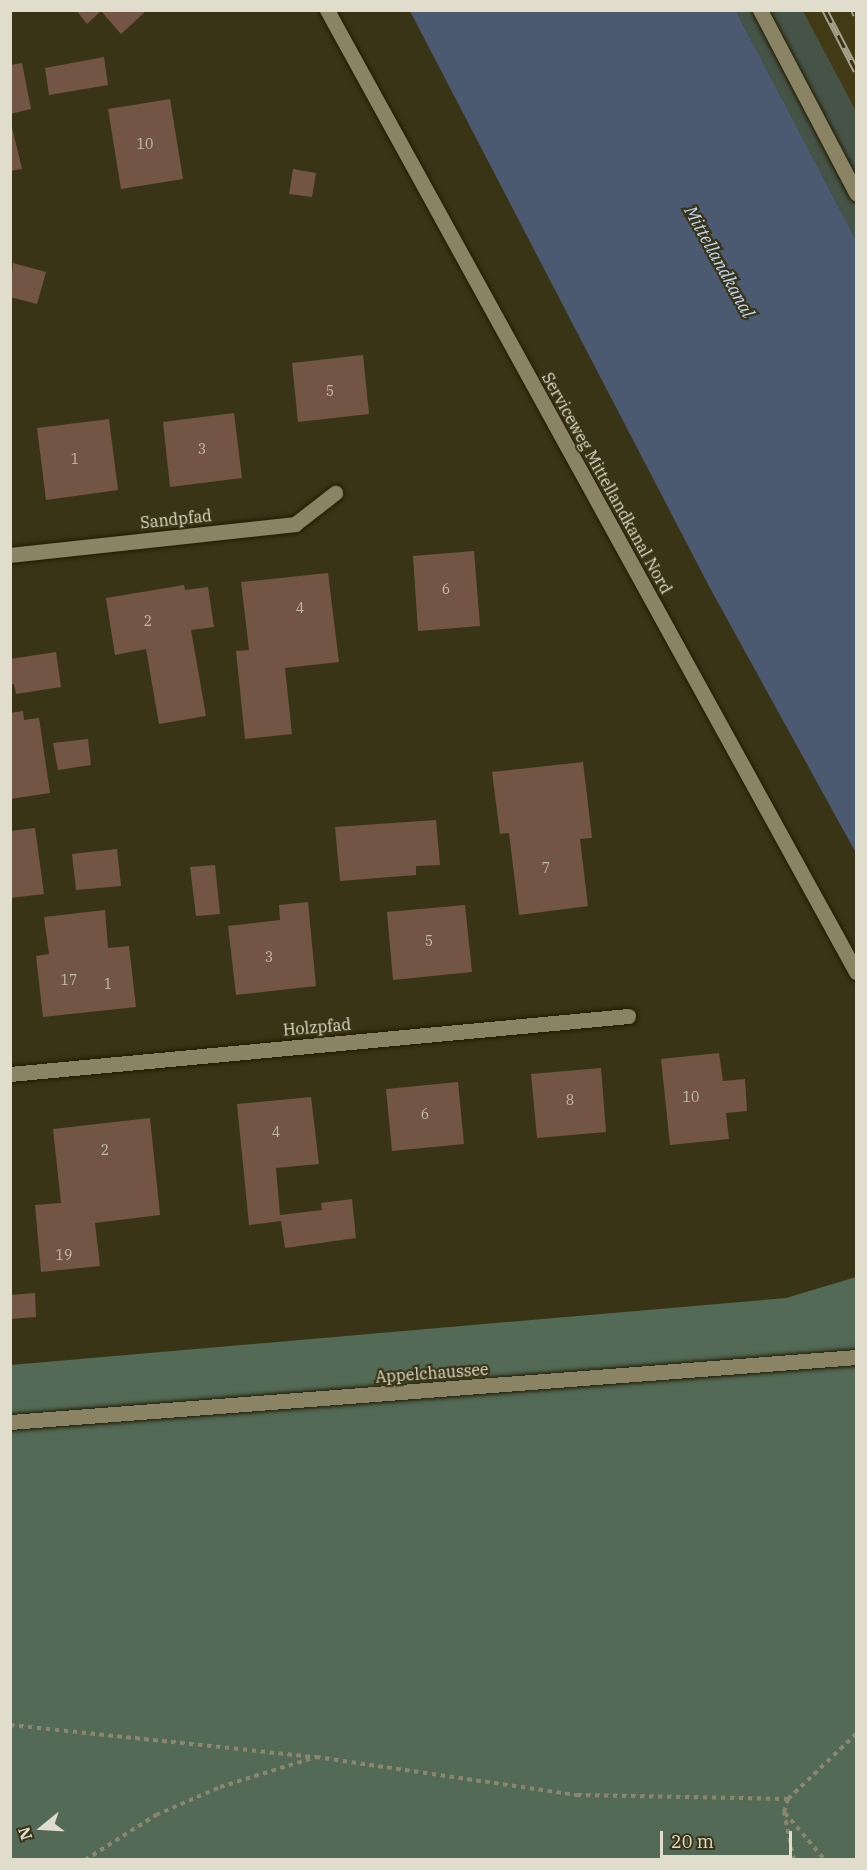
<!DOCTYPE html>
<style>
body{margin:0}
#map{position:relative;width:867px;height:1870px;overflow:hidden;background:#3a3416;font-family:"IBM Plex Serif",serif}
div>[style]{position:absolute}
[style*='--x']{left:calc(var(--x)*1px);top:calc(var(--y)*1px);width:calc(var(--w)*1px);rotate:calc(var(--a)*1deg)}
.built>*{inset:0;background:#423a14}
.green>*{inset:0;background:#465447}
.forest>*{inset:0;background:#536a56}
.water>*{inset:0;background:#4c5a71}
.building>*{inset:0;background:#725544}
.path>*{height:4px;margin-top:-2px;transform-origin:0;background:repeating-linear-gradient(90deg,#8b876f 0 4.5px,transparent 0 9px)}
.roads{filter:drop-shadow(0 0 2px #211b00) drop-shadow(0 0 2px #211b00)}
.minor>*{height:15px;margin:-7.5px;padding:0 7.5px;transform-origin:7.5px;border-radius:7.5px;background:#8a8464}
.rail>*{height:7px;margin-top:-3.5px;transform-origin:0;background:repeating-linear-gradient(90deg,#3a3416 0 14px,#a6a28d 0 28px);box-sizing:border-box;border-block:2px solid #a6a28d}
span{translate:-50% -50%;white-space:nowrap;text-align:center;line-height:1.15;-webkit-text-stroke:4.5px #3a3416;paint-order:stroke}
.number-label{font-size:14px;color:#c4bbaa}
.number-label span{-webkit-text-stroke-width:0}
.street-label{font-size:16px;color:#e0ddcc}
.water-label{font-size:18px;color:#c0d7fc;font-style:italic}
.frame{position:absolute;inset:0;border:12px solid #e0ddcc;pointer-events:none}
.north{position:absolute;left:12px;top:1798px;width:60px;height:60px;-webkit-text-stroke:4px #3a3416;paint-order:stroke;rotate:252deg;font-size:16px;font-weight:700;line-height:24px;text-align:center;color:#e0ddcc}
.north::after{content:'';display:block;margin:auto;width:21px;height:27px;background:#e0ddcc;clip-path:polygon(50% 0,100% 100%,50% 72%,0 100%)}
.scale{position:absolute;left:660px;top:1831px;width:132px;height:27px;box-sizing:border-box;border:3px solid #e0ddcc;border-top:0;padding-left:8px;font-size:18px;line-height:21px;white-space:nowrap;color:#e0ddcc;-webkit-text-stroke:4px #3a3416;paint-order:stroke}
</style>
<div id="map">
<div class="built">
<i style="clip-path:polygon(803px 11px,856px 11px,856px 111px)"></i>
</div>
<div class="green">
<i style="clip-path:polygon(736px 11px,803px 11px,856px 111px,856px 240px)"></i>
</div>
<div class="forest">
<i style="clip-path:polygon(856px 1277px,856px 1859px,11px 1860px,11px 1365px,786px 1298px)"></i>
</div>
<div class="water">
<i style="clip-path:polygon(410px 11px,736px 11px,856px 240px,856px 853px,710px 588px)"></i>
</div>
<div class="building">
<i style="clip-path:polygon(76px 10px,147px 10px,121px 34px,101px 11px,87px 24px)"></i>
<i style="clip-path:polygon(104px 57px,108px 85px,49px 95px,45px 68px)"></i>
<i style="clip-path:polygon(22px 63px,31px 109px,10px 114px,10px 65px)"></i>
<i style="clip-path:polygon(170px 99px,183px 179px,121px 189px,108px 109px)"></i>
<i style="clip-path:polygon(10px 119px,22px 169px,10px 171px)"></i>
<i style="clip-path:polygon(293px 169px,316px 173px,312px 197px,289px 194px)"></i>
<i style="clip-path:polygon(13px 263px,46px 272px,37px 304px,10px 297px)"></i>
<i style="clip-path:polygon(363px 355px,369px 414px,298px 422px,292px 363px)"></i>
<i style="clip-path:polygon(234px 413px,242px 478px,170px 487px,163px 422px)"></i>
<i style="clip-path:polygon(109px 419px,118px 490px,46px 500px,37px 428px)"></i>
<i style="clip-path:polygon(474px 551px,480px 626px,418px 631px,413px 556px)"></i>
<i style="clip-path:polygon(328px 573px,339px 662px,285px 668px,292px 734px,245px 739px,236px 651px,249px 650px,241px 582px)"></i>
<i style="clip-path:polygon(184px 585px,185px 590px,208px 587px,214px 627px,191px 630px,206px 716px,159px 724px,146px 649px,115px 655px,106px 598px)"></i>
<i style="clip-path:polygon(56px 652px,61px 687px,16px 694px,14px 684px,10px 685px,10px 659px)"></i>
<i style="clip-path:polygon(23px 711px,24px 720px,39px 718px,50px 793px,10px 799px,10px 713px)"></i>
<i style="clip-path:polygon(88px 739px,91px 765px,58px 770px,53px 743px)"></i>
<i style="clip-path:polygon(583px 762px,592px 838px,580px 839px,588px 906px,519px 915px,509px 833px,500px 834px,492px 772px)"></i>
<i style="clip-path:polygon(436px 820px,440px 865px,416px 866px,416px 875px,340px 881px,335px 827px)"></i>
<i style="clip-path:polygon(35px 828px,44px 894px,10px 898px,10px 831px)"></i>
<i style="clip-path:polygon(117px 849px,121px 886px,76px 890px,72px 854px)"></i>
<i style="clip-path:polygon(215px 865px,220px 914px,196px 916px,190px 867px)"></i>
<i style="clip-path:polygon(308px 902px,316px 986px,236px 995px,228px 926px,280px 920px,279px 905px)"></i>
<i style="clip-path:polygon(465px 905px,472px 972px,393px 980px,387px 912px)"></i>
<i style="clip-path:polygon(105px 910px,108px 948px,129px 946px,136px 1007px,43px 1017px,36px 956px,49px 954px,44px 917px)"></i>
<i style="clip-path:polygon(719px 1053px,723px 1081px,745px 1079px,747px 1111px,726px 1113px,729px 1139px,670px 1145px,661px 1059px)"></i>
<i style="clip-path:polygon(601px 1068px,606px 1132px,537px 1138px,531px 1074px)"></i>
<i style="clip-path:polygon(458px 1082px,464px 1144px,392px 1151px,386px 1089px)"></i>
<i style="clip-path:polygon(311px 1097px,319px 1164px,276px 1168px,280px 1215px,322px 1210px,321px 1203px,352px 1199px,356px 1238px,285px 1248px,281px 1221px,249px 1225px,237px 1104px)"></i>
<i style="clip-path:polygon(150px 1118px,160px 1215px,95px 1223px,100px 1266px,41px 1272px,35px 1205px,61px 1203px,53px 1129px)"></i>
<i style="clip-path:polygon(35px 1293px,36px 1317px,10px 1319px,10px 1295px)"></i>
</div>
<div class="path">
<i style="--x:10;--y:1725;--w:306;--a:6"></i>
<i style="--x:785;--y:1813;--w:62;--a:49.6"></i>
<i style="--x:85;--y:1860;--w:84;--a:-32.4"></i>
<i style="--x:156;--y:1815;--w:70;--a:-23.6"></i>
<i style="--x:220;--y:1787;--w:101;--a:-17.4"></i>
<i style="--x:316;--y:1757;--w:264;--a:8.3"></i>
<i style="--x:577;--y:1795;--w:211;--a:1.1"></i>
<i style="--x:794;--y:1860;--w:49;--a:-101.8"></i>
<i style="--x:784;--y:1812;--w:14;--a:-73"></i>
<i style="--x:788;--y:1799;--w:94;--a:-43.7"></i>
</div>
<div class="roads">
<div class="minor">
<i style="--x:327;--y:10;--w:1098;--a:61.19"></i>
<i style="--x:760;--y:10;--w:207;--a:62.3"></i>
<i style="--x:10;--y:555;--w:287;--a:-6.2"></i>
<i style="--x:295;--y:524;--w:51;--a:-37.8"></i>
<i style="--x:10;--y:1074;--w:621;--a:-5.36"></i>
<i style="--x:10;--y:1422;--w:848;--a:-4.39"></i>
</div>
</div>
<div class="rail">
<i style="--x:825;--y:10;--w:68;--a:62.7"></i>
<i style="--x:854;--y:10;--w:5;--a:68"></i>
</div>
<div class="number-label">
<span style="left:145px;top:144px">10</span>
<span style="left:330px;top:391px">5</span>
<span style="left:202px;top:449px">3</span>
<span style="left:75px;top:459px">1</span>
<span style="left:446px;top:589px">6</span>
<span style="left:300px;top:608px">4</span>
<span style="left:148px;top:621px">2</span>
<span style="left:546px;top:868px">7</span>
<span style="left:429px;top:941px">5</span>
<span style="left:269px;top:957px">3</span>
<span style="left:69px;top:980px">17</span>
<span style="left:108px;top:984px">1</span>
<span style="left:691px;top:1097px">10</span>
<span style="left:570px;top:1100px">8</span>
<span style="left:425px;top:1114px">6</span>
<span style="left:276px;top:1132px">4</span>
<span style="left:105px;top:1150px">2</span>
<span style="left:64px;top:1255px">19</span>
</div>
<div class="street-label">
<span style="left:607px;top:483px;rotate:61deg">Serviceweg Mittellandkanal Nord</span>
<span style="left:176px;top:519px;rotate:-6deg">Sandpfad</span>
<span style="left:317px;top:1027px;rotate:-5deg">Holzpfad</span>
<span style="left:432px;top:1373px;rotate:-4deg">Appelchaussee</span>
</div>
<div class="water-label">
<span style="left:719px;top:262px;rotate:61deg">Mittellandkanal</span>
</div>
<div class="frame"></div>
<div class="north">N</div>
<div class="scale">20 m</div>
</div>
